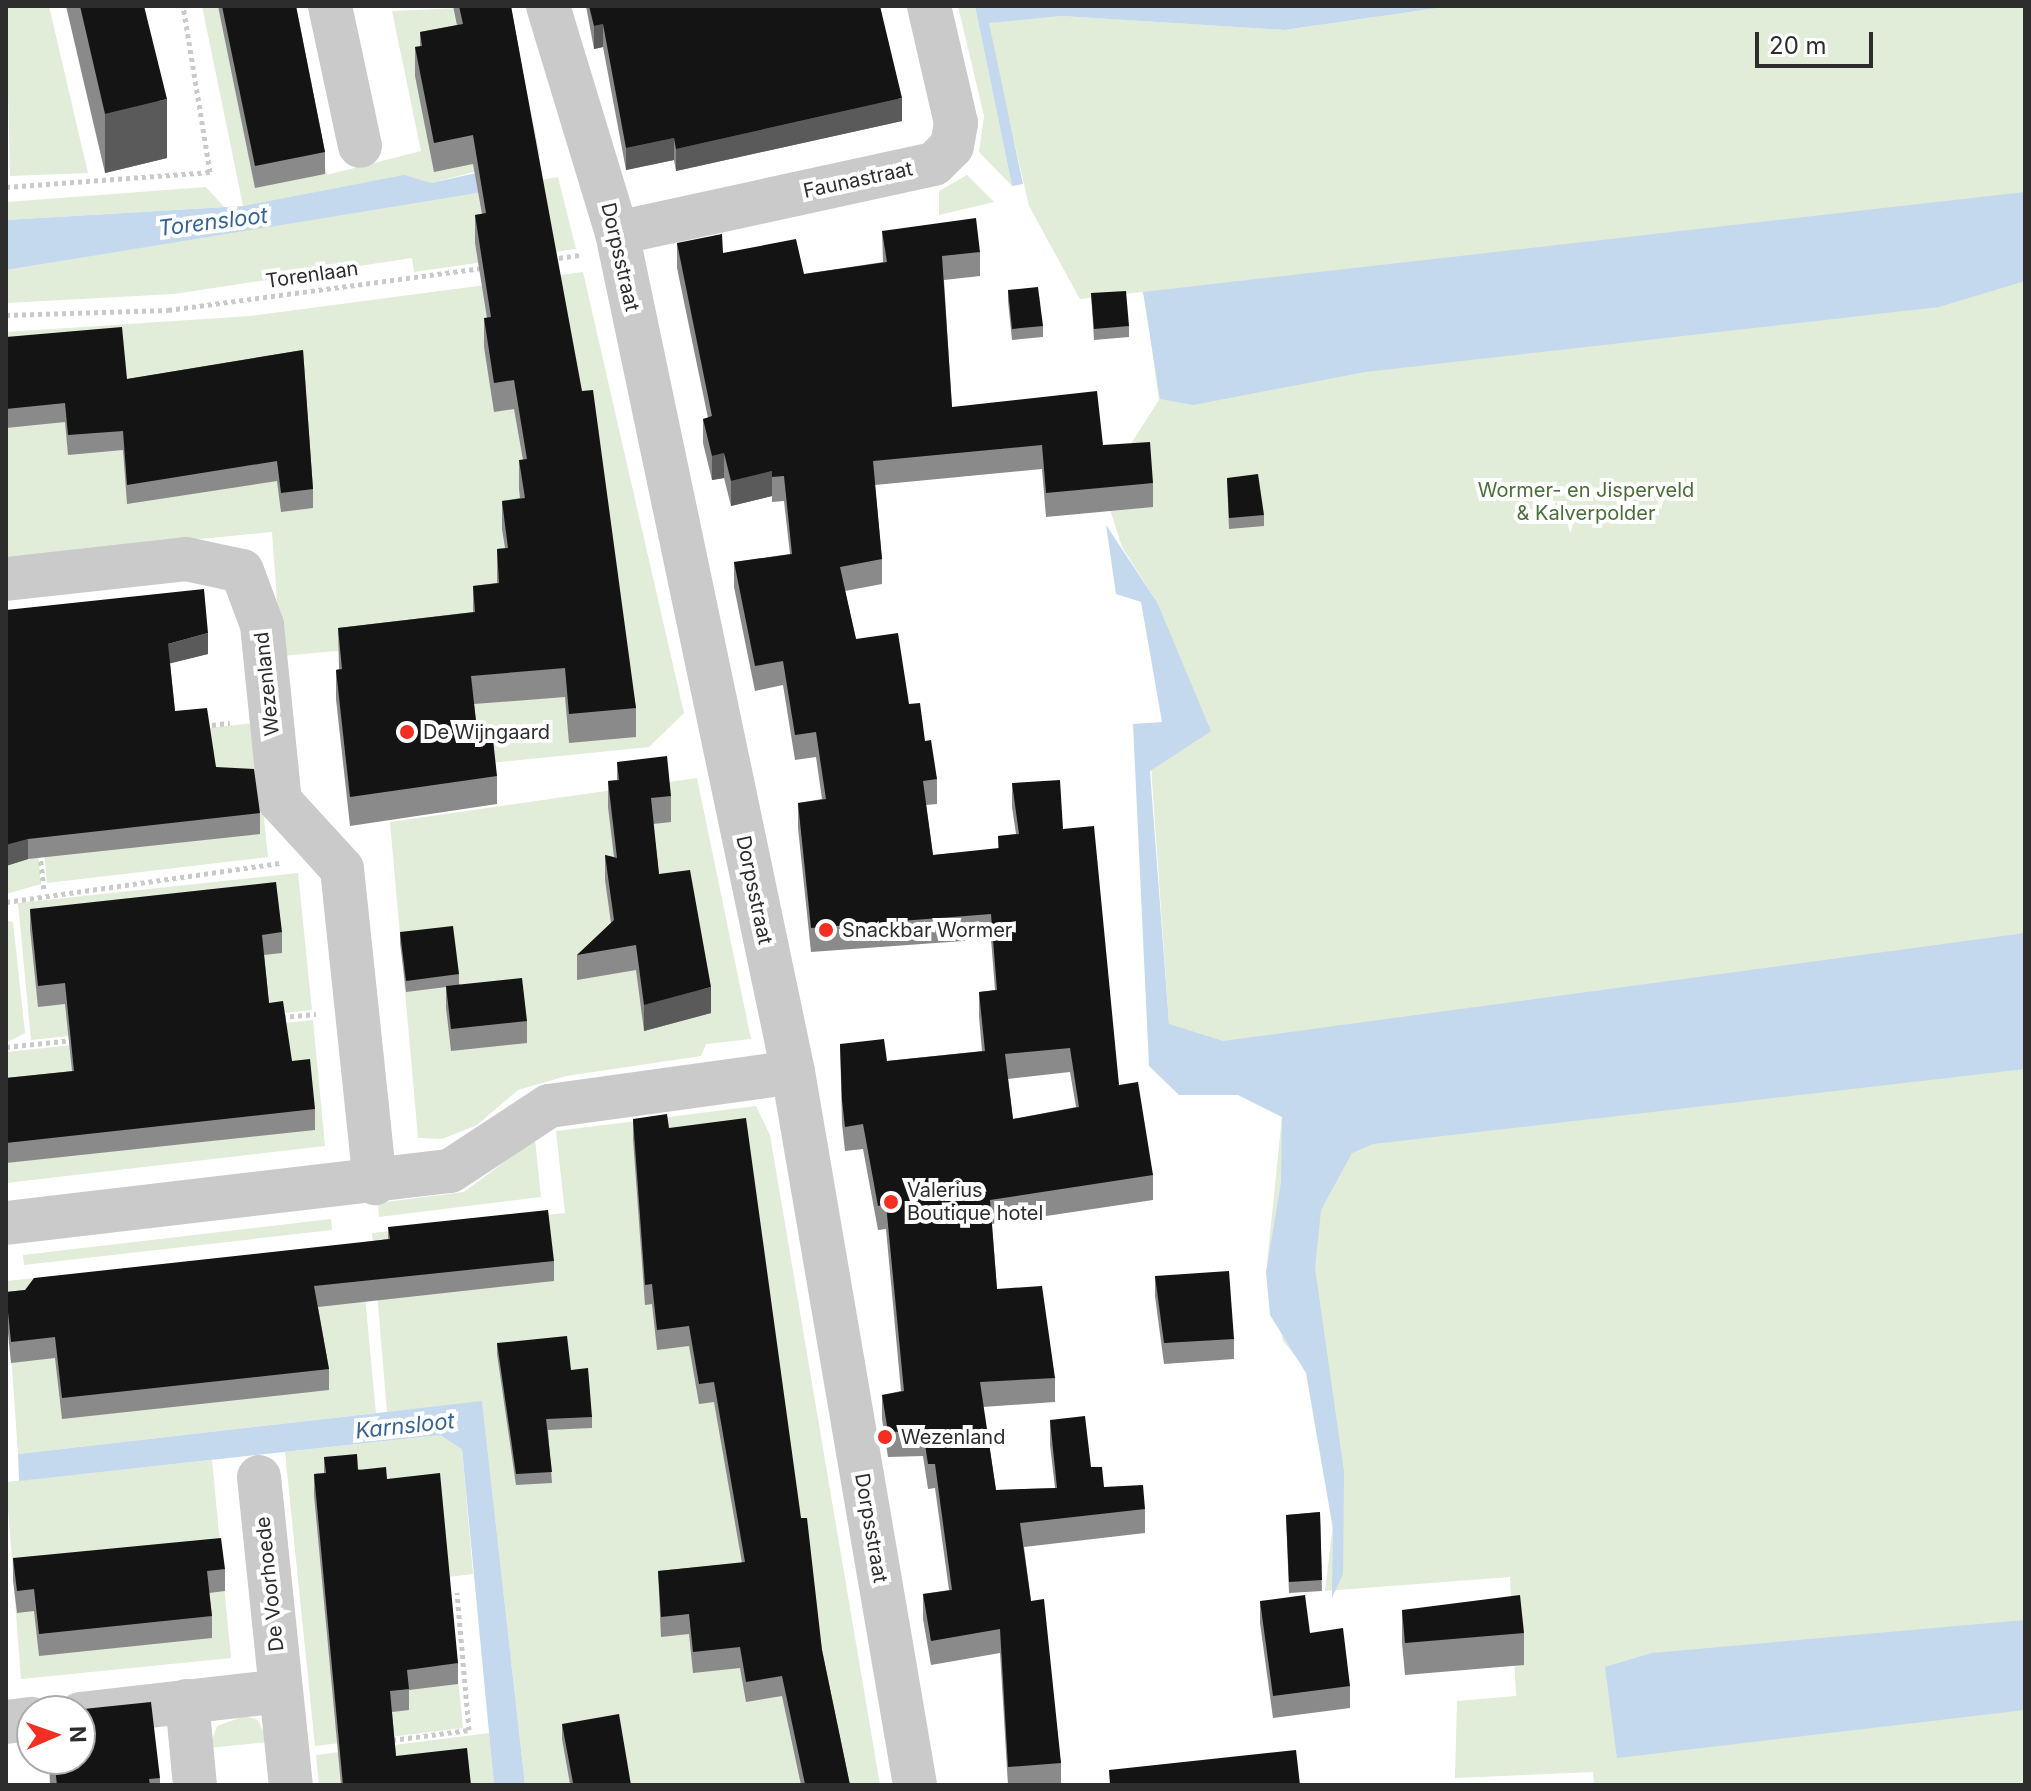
<!DOCTYPE html>
<style>
body{margin:0}
#map{position:relative;width:2031px;height:1791px;overflow:hidden;background:#fff;font-family:Inter,sans-serif}
div>[style]{position:absolute}
[style*='--x']{left:calc(var(--x)*1px);top:calc(var(--y)*1px);width:calc(var(--w)*1px);rotate:calc(var(--a)*1deg)}
.green>*{inset:0;background:#e1ecd9}
.water>*{inset:0;background:#c4d8ee}
.path>*{height:5px;margin-top:-2.5px;transform-origin:0;background:repeating-linear-gradient(90deg,#cacaca 0 4px,transparent 0 8px)}
.minor>*{height:44px;margin:-22px;padding:0 22px;transform-origin:22px;border-radius:22px;background:#cacaca}
.wall>*{inset:0;background:#8a8a8a}
.shaded-wall>*{inset:0;background:#5a5a5a}
.building>*{inset:0;background:#141414}
.dots>*{width:22px;height:22px;translate:-50% -50%;box-sizing:border-box;border:4px solid #fff;border-radius:50%}
span{translate:-50% -50%;white-space:nowrap;text-align:center;line-height:1.15;-webkit-text-stroke:8px #fff;paint-order:stroke}
.street-label{font-size:20px;color:#2d2d2d}
.park-label{font-size:20px;color:#496d37}
.poi-label{font-size:20px;color:#2d2d2d}
.left{translate:0 -50%;text-align:left}
.water-label{font-size:22px;color:#356396;font-style:italic}
.frame{position:absolute;inset:0;border:8px solid #2d2d2d;pointer-events:none}
.north{position:absolute;left:16px;top:1695px;width:80px;height:80px;box-sizing:border-box;background:#fff;border:2px solid #ababab;border-radius:50%;rotate:88deg;font-size:22px;font-weight:700;line-height:32px;text-align:center;color:#2d2d2d}
.north::after{content:'';display:block;margin:auto;width:28px;height:36px;background:#f42e20;clip-path:polygon(50% 0,100% 100%,50% 72%,0 100%)}
.scale{position:absolute;left:1755px;top:32px;width:118px;height:36px;box-sizing:border-box;border:4px solid #2d2d2d;border-top:0;padding-left:10px;font-size:24px;line-height:28px;white-space:nowrap;color:#2d2d2d;-webkit-text-stroke:6px #fff;paint-order:stroke}
</style>
<div id="map">
<div class="green">
<i style="clip-path:polygon(6px 6px,49px 6px,88px 173px,10px 176px)"></i>
<i style="clip-path:polygon(202px 6px,291px 6px,327px 175px,421px 151px,392px 11px,509px 6px,540px 155px,431px 183px,243px 206px)"></i>
<i style="clip-path:polygon(958px 6px,975px 6px,1012px 186px,979px 152px,984px 116px)"></i>
<i style="clip-path:polygon(1452px 6px,2025px 6px,2025px 1785px,1594px 1785px,1593px 1772px,1455px 1778px,1457px 1701px,1516px 1696px,1510px 1577px,1325px 1591px,1341px 1457px,1329px 1397px,1283px 1341px,1267px 1263px,1282px 1117px,1169px 1024px,1150px 752px,1195px 732px,1157px 602px,1122px 547px,1103px 487px,1159px 400px,1145px 298px,1142px 292px,1080px 299px,1029px 206px,987px 23px,1062px 16px,1284px 30px)"></i>
<i style="clip-path:polygon(967px 175px,994px 202px,939px 215px,939px 191px)"></i>
<i style="clip-path:polygon(558px 177px,576px 249px,414px 272px,412px 258px,174px 294px,6px 303px,6px 270px)"></i>
<i style="clip-path:polygon(206px 187px,224px 207px,6px 220px,6px 202px)"></i>
<i style="clip-path:polygon(583px 272px,684px 713px,649px 747px,480px 764px,471px 686px,480px 638px,281px 656px,272px 532px,6px 558px,6px 332px,251px 316px)"></i>
<i style="clip-path:polygon(254px 723px,268px 857px,47px 883px,34px 747px)"></i>
<i style="clip-path:polygon(28px 749px,41px 884px,6px 894px,6px 751px)"></i>
<i style="clip-path:polygon(697px 778px,751px 1039px,706px 1044px,701px 1056px,566px 1076px,518px 1090px,477px 1125px,442px 1139px,418px 1138px,390px 822px)"></i>
<i style="clip-path:polygon(298px 873px,312px 1010px,31px 1040px,18px 903px)"></i>
<i style="clip-path:polygon(6px 921px,13px 922px,25px 1033px,6px 1043px)"></i>
<i style="clip-path:polygon(313px 1020px,325px 1146px,6px 1183px,6px 1052px)"></i>
<i style="clip-path:polygon(756px 1106px,770px 1135px,880px 1785px,525px 1785px,482px 1402px,387px 1412px,372px 1233px,565px 1213px,556px 1131px)"></i>
<i style="clip-path:polygon(535px 1139px,541px 1197px,379px 1217px,378px 1203px,464px 1192px)"></i>
<i style="clip-path:polygon(331px 1219px,332px 1230px,24px 1265px,23px 1255px)"></i>
<i style="clip-path:polygon(360px 1245px,376px 1413px,18px 1454px,6px 1281px)"></i>
<i style="clip-path:polygon(440px 1435px,462px 1448px,473px 1574px,448px 1577px,463px 1728px,315px 1746px,285px 1452px)"></i>
<i style="clip-path:polygon(212px 1460px,231px 1658px,21px 1679px,6px 1482px)"></i>
<i style="clip-path:polygon(245px 1716px,258px 1720px,268px 1742px,209px 1748px,217px 1726px)"></i>
<i style="clip-path:polygon(489px 1733px,494px 1785px,319px 1785px,316px 1755px)"></i>
</div>
<div class="water">
<i style="clip-path:polygon(975px 6px,1452px 6px,1284px 30px,1062px 16px,989px 23px,1023px 184px,1012px 186px)"></i>
<i style="clip-path:polygon(517px 164px,519px 186px,6px 270px,6px 220px,243px 206px,404px 175px,431px 183px)"></i>
<i style="clip-path:polygon(2025px 192px,2025px 281px,1939px 307px,1365px 372px,1193px 405px,1160px 399px,1143px 292px)"></i>
<i style="clip-path:polygon(1106px 525px,1157px 602px,1211px 731px,1150px 771px,1169px 1024px,1223px 1041px,2025px 933px,2025px 1069px,1373px 1144px,1352px 1153px,1321px 1210px,1315px 1268px,1344px 1472px,1343px 1574px,1332px 1598px,1333px 1529px,1306px 1373px,1270px 1315px,1266px 1272px,1281px 1183px,1282px 1117px,1238px 1095px,1179px 1095px,1149px 1066px,1133px 724px,1162px 722px,1141px 602px,1116px 594px)"></i>
<i style="clip-path:polygon(482px 1401px,525px 1785px,494px 1785px,462px 1449px,440px 1435px,19px 1481px,18px 1454px)"></i>
<i style="clip-path:polygon(2025px 1620px,2025px 1710px,1617px 1758px,1605px 1667px,1652px 1653px)"></i>
</div>
<div class="path">
<i style="--x:6;--y:187;--w:205;--a:-4.2"></i>
<i style="--x:210;--y:172;--w:168;--a:-99.2"></i>
<i style="--x:551;--y:259;--w:30;--a:-8"></i>
<i style="--x:6;--y:315;--w:162;--a:-1.8"></i>
<i style="--x:168;--y:310;--w:317;--a:-7.6"></i>
<i style="--x:204;--y:726;--w:26;--a:-7"></i>
<i style="--x:40;--y:853;--w:39;--a:84"></i>
<i style="--x:6;--y:902;--w:278;--a:-8.1"></i>
<i style="--x:282;--y:1017;--w:34;--a:-5"></i>
<i style="--x:6;--y:1047;--w:67;--a:-6"></i>
<i style="--x:392;--y:1740;--w:78;--a:-7.4"></i>
<i style="--x:469;--y:1730;--w:138;--a:-95"></i>
</div>
<div class="minor">
<i style="--x:330;--y:6;--w:143;--a:77.9"></i>
<i style="--x:548;--y:6;--w:237;--a:73.1"></i>
<i style="--x:617;--y:233;--w:857;--a:78.15"></i>
<i style="--x:793;--y:1072;--w:723;--a:80.29"></i>
<i style="--x:617;--y:233;--w:324;--a:-12.3"></i>
<i style="--x:934;--y:164;--w:25;--a:-45"></i>
<i style="--x:952;--y:146;--w:23;--a:-80"></i>
<i style="--x:956;--y:123;--w:120;--a:-103"></i>
<i style="--x:6;--y:579;--w:181;--a:-6.3"></i>
<i style="--x:186;--y:559;--w:57;--a:12.1"></i>
<i style="--x:242;--y:571;--w:58;--a:69.7"></i>
<i style="--x:262;--y:625;--w:177;--a:84.2"></i>
<i style="--x:280;--y:801;--w:92;--a:47.6"></i>
<i style="--x:342;--y:869;--w:316;--a:84"></i>
<i style="--x:6;--y:1223;--w:447;--a:-6.7"></i>
<i style="--x:450;--y:1171;--w:118;--a:-33.3"></i>
<i style="--x:549;--y:1106;--w:246;--a:-7.9"></i>
<i style="--x:259;--y:1477;--w:310;--a:84.1"></i>
<i style="--x:187;--y:1701;--w:84;--a:84.6"></i>
<i style="--x:80;--y:1714;--w:202;--a:-6.5"></i>
<i style="--x:6;--y:1722;--w:26;--a:-7"></i>
</div>
<div class="wall">
<i style="clip-path:polygon(66px 6px,144px 6px,167px 158px,105px 173px)"></i>
<i style="clip-path:polygon(218px 6px,296px 6px,325px 152px,325px 174px,255px 188px)"></i>
<i style="clip-path:polygon(453px 6px,511px 6px,636px 708px,636px 737px,569px 743px,565px 697px,474px 704px,477px 730px,497px 776px,497px 804px,350px 826px,336px 699px,336px 670px,339px 669px,338px 628px,473px 612px,473px 586px,497px 583px,497px 549px,505px 548px,502px 529px,502px 501px,520px 498px,519px 489px,519px 460px,523px 460px,514px 409px,494px 412px,484px 347px,484px 318px,487px 318px,475px 243px,475px 215px,482px 214px,473px 164px,434px 172px,415px 76px,415px 47px,420px 46px,420px 32px,457px 25px)"></i>
<i style="clip-path:polygon(586px 6px,880px 6px,902px 121px,676px 171px,674px 160px,626px 170px,603px 47px,594px 49px)"></i>
<i style="clip-path:polygon(evenodd,882px 231px,980px 252px,980px 276px,944px 280px,952px 407px,1103px 445px,1153px 483px,1153px 507px,1046px 517px,1042px 469px,875px 485px,882px 559px,882px 584px,845px 591px,856px 639px,909px 704px,925px 741px,937px 779px,937px 804px,926px 805px,933px 855px,998px 849px,998px 836px,1016px 834px,1012px 807px,1012px 783px,1063px 829px,1119px 1085px,1153px 1175px,1153px 1200px,992px 1224px,997px 1289px,1055px 1378px,1055px 1402px,983px 1407px,996px 1490px,1055px 1488px,1050px 1445px,1050px 1420px,1091px 1467px,1104px 1487px,1145px 1509px,1145px 1533px,1024px 1547px,1031px 1601px,1061px 1763px,1061px 1785px,1008px 1785px,1000px 1653px,931px 1665px,923px 1619px,923px 1594px,949px 1590px,935px 1488px,928px 1489px,923px 1456px,888px 1457px,882px 1419px,882px 1395px,901px 1391px,886px 1229px,878px 1230px,863px 1149px,845px 1151px,842px 1124px,840px 1044px,887px 1061px,982px 1051px,979px 1017px,979px 992px,995px 990px,991px 939px,811px 952px,798px 828px,798px 803px,822px 799px,816px 757px,795px 760px,783px 685px,755px 691px,734px 587px,734px 562px,790px 554px,784px 501px,772px 502px,772px 496px,731px 506px,724px 478px,712px 480px,703px 443px,703px 419px,708px 418px,677px 268px,677px 243px,723px 253px,804px 274px,883px 262px,882px 231px,1070px 1072px,1076px 1107px,1013px 1119px,1008px 1079px,1070px 1072px)"></i>
<i style="clip-path:polygon(1008px 290px,1043px 326px,1043px 337px,1012px 340px,1008px 301px)"></i>
<i style="clip-path:polygon(1091px 293px,1129px 326px,1129px 337px,1094px 340px)"></i>
<i style="clip-path:polygon(6px 337px,127px 379px,303px 350px,313px 489px,313px 508px,281px 512px,277px 481px,127px 504px,123px 450px,68px 455px,65px 422px,6px 428px)"></i>
<i style="clip-path:polygon(1227px 478px,1264px 515px,1264px 526px,1229px 529px)"></i>
<i style="clip-path:polygon(6px 610px,208px 654px,170px 663px,175px 711px,216px 767px,260px 813px,260px 834px,28px 859px,6px 866px)"></i>
<i style="clip-path:polygon(617px 762px,671px 796px,671px 822px,653px 824px,659px 874px,711px 1013px,644px 1031px,636px 970px,577px 980px,577px 955px,611px 923px,605px 880px,605px 855px,614px 857px,608px 807px,608px 781px,617px 780px)"></i>
<i style="clip-path:polygon(30px 909px,282px 932px,282px 953px,264px 955px,269px 1003px,292px 1061px,315px 1109px,315px 1130px,6px 1163px,6px 1078px,72px 1071px,65px 1004px,38px 1007px,30px 929px)"></i>
<i style="clip-path:polygon(400px 932px,459px 974px,459px 984px,527px 1021px,527px 1043px,451px 1051px,446px 1008px,446px 987px,406px 992px,400px 943px)"></i>
<i style="clip-path:polygon(633px 1119px,669px 1128px,801px 1518px,822px 1650px,850px 1785px,801px 1785px,782px 1696px,746px 1702px,740px 1668px,693px 1673px,689px 1634px,661px 1637px,658px 1571px,742px 1563px,714px 1402px,699px 1404px,689px 1346px,657px 1350px,652px 1304px,645px 1305px,633px 1139px)"></i>
<i style="clip-path:polygon(388px 1227px,554px 1261px,554px 1281px,318px 1307px,329px 1369px,329px 1390px,62px 1419px,55px 1358px,11px 1363px,6px 1313px,6px 1292px,25px 1290px,388px 1239px)"></i>
<i style="clip-path:polygon(1155px 1276px,1234px 1339px,1234px 1359px,1164px 1364px,1155px 1296px)"></i>
<i style="clip-path:polygon(497px 1343px,571px 1370px,592px 1417px,592px 1428px,548px 1430px,552px 1483px,516px 1485px,497px 1354px)"></i>
<i style="clip-path:polygon(324px 1457px,387px 1479px,458px 1663px,458px 1684px,409px 1690px,409px 1710px,392px 1712px,396px 1756px,471px 1785px,341px 1785px,314px 1495px,314px 1474px,324px 1473px)"></i>
<i style="clip-path:polygon(1320px 1512px,1322px 1591px,1289px 1593px,1286px 1515px)"></i>
<i style="clip-path:polygon(13px 1558px,225px 1569px,225px 1591px,209px 1593px,212px 1616px,212px 1638px,39px 1656px,34px 1611px,17px 1613px,13px 1580px)"></i>
<i style="clip-path:polygon(1260px 1601px,1310px 1633px,1350px 1686px,1350px 1708px,1273px 1718px,1260px 1623px)"></i>
<i style="clip-path:polygon(1402px 1610px,1524px 1633px,1524px 1665px,1405px 1675px,1402px 1643px)"></i>
<i style="clip-path:polygon(562px 1724px,631px 1785px,570px 1784px,562px 1739px)"></i>
<i style="clip-path:polygon(49px 1759px,80px 1759px,160px 1778px,160px 1785px,50px 1785px)"></i>
</div>
<div class="shaded-wall">
<i style="clip-path:polygon(603px 24px,603px 47px,594px 49px,594px 26px)"></i>
<i style="clip-path:polygon(902px 98px,902px 121px,676px 171px,676px 149px)"></i>
<i style="clip-path:polygon(167px 99px,167px 158px,105px 173px,105px 114px)"></i>
<i style="clip-path:polygon(674px 138px,674px 160px,626px 170px,626px 148px)"></i>
<i style="clip-path:polygon(724px 453px,724px 478px,712px 480px,712px 456px)"></i>
<i style="clip-path:polygon(772px 471px,772px 496px,731px 506px,731px 481px)"></i>
<i style="clip-path:polygon(208px 633px,208px 654px,168px 664px,168px 644px)"></i>
<i style="clip-path:polygon(28px 839px,28px 859px,6px 866px,6px 845px)"></i>
<i style="clip-path:polygon(711px 987px,711px 1013px,644px 1031px,644px 1005px)"></i>
</div>
<div class="building">
<i style="clip-path:polygon(80px 6px,144px 6px,167px 99px,105px 114px)"></i>
<i style="clip-path:polygon(222px 6px,296px 6px,325px 152px,255px 166px)"></i>
<i style="clip-path:polygon(459px 6px,511px 6px,582px 391px,593px 390px,636px 708px,569px 714px,565px 668px,471px 676px,477px 730px,493px 739px,497px 776px,350px 797px,336px 670px,342px 669px,338px 628px,475px 612px,473px 586px,499px 583px,497px 549px,508px 548px,502px 501px,525px 498px,519px 460px,527px 459px,514px 380px,494px 383px,484px 318px,491px 317px,475px 215px,486px 213px,473px 135px,434px 143px,415px 47px,422px 46px,420px 32px,463px 24px)"></i>
<i style="clip-path:polygon(589px 6px,880px 6px,902px 98px,676px 149px,674px 138px,626px 148px,603px 24px,594px 26px)"></i>
<i style="clip-path:polygon(evenodd,976px 218px,980px 252px,942px 256px,952px 407px,1097px 391px,1103px 445px,1150px 442px,1153px 483px,1046px 493px,1042px 445px,873px 461px,882px 559px,840px 567px,856px 639px,898px 633px,909px 704px,920px 703px,925px 741px,931px 740px,937px 779px,923px 781px,933px 855px,999px 848px,998px 836px,1019px 834px,1012px 783px,1060px 780px,1063px 829px,1094px 826px,1119px 1085px,1138px 1082px,1153px 1175px,990px 1200px,997px 1289px,1042px 1286px,1055px 1378px,980px 1382px,996px 1490px,1057px 1488px,1050px 1420px,1085px 1416px,1091px 1467px,1102px 1467px,1104px 1487px,1143px 1485px,1145px 1509px,1020px 1523px,1031px 1601px,1044px 1599px,1061px 1763px,1008px 1767px,1000px 1629px,931px 1641px,923px 1594px,952px 1590px,935px 1464px,928px 1464px,923px 1431px,888px 1432px,882px 1395px,904px 1391px,886px 1204px,878px 1206px,863px 1124px,845px 1127px,842px 1100px,840px 1044px,884px 1039px,887px 1061px,985px 1051px,979px 992px,997px 990px,991px 914px,811px 928px,798px 803px,826px 799px,816px 732px,795px 735px,783px 661px,755px 666px,734px 562px,792px 554px,784px 476px,772px 477px,772px 471px,731px 481px,724px 453px,712px 456px,703px 419px,712px 416px,677px 243px,722px 234px,723px 253px,796px 239px,804px 274px,887px 262px,882px 231px,976px 218px,1070px 1048px,1079px 1107px,1013px 1119px,1005px 1054px,1070px 1048px)"></i>
<i style="clip-path:polygon(1038px 287px,1043px 326px,1012px 329px,1008px 290px)"></i>
<i style="clip-path:polygon(1126px 291px,1129px 326px,1094px 329px,1091px 293px)"></i>
<i style="clip-path:polygon(122px 327px,127px 379px,303px 350px,313px 489px,281px 493px,277px 461px,127px 485px,123px 431px,68px 435px,65px 403px,6px 409px,6px 337px)"></i>
<i style="clip-path:polygon(1258px 474px,1264px 515px,1229px 518px,1227px 478px)"></i>
<i style="clip-path:polygon(204px 589px,208px 633px,168px 644px,175px 711px,207px 708px,216px 767px,254px 769px,260px 813px,28px 839px,6px 845px,6px 610px)"></i>
<i style="clip-path:polygon(667px 756px,671px 796px,651px 798px,659px 874px,690px 870px,711px 987px,644px 1005px,636px 945px,577px 955px,614px 920px,605px 855px,617px 858px,608px 781px,619px 780px,617px 762px)"></i>
<i style="clip-path:polygon(276px 882px,282px 932px,262px 935px,269px 1003px,283px 1001px,292px 1061px,310px 1059px,315px 1109px,6px 1143px,6px 1078px,74px 1071px,65px 983px,38px 986px,30px 909px)"></i>
<i style="clip-path:polygon(453px 926px,459px 974px,406px 981px,400px 932px)"></i>
<i style="clip-path:polygon(522px 978px,527px 1021px,451px 1029px,446px 986px)"></i>
<i style="clip-path:polygon(667px 1114px,669px 1128px,746px 1118px,801px 1518px,807px 1518px,822px 1650px,850px 1785px,801px 1785px,805px 1784px,782px 1676px,746px 1682px,740px 1647px,693px 1652px,689px 1614px,661px 1617px,658px 1571px,745px 1562px,714px 1382px,699px 1384px,689px 1326px,657px 1330px,652px 1284px,645px 1285px,633px 1119px)"></i>
<i style="clip-path:polygon(548px 1210px,554px 1261px,314px 1286px,329px 1369px,62px 1398px,55px 1337px,11px 1342px,6px 1292px,25px 1290px,34px 1278px,390px 1239px,388px 1227px)"></i>
<i style="clip-path:polygon(1229px 1271px,1234px 1339px,1164px 1343px,1155px 1276px)"></i>
<i style="clip-path:polygon(567px 1336px,571px 1370px,588px 1368px,592px 1417px,546px 1419px,552px 1472px,516px 1474px,497px 1343px)"></i>
<i style="clip-path:polygon(357px 1454px,358px 1470px,386px 1467px,387px 1479px,440px 1473px,458px 1663px,407px 1670px,409px 1689px,390px 1691px,396px 1756px,467px 1748px,471px 1785px,343px 1785px,314px 1474px,326px 1473px,324px 1457px)"></i>
<i style="clip-path:polygon(1320px 1512px,1322px 1580px,1289px 1582px,1286px 1515px)"></i>
<i style="clip-path:polygon(221px 1538px,225px 1569px,207px 1571px,212px 1616px,39px 1634px,34px 1589px,17px 1591px,13px 1558px)"></i>
<i style="clip-path:polygon(1305px 1595px,1310px 1633px,1343px 1628px,1350px 1686px,1273px 1696px,1260px 1601px)"></i>
<i style="clip-path:polygon(1520px 1595px,1524px 1633px,1405px 1643px,1402px 1610px)"></i>
<i style="clip-path:polygon(151px 1702px,160px 1778px,149px 1779px,150px 1785px,57px 1785px,54px 1759px,80px 1759px,80px 1711px,64px 1711px)"></i>
<i style="clip-path:polygon(619px 1714px,631px 1785px,563px 1785px,573px 1783px,562px 1724px)"></i>
<i style="clip-path:polygon(1296px 1750px,1300px 1785px,1110px 1785px,1109px 1770px)"></i>
</div>
<div class="dots">
<i style="left:407px;top:732px;background:#f42e20"></i>
<i style="left:826px;top:930px;background:#f42e20"></i>
<i style="left:891px;top:1202px;background:#f42e20"></i>
<i style="left:885px;top:1437px;background:#f42e20"></i>
</div>
<div class="street-label">
<span style="left:858px;top:180px;rotate:-12deg">Faunastraat</span>
<span style="left:620px;top:257px;rotate:77deg">Dorpsstraat</span>
<span style="left:312px;top:275px;rotate:-8deg">Torenlaan</span>
<span style="left:267px;top:684px;rotate:-96deg">Wezenland</span>
<span style="left:754px;top:890px;rotate:78deg">Dorpsstraat</span>
<span style="left:871px;top:1528px;rotate:80deg">Dorpsstraat</span>
<span style="left:270px;top:1584px;rotate:-96deg">De Voorhoede</span>
</div>
<div class="park-label">
<span style="left:1586px;top:502px">Wormer- en Jisperveld<br>&amp; Kalverpolder</span>
</div>
<div class="poi-label">
<span class="left" style="left:423px;top:732px">De Wijngaard</span>
<span class="left" style="left:842px;top:930px">Snackbar Wormer</span>
<span class="left" style="left:907px;top:1202px">Valerius<br>Boutique hotel</span>
<span class="left" style="left:901px;top:1437px">Wezenland</span>
</div>
<div class="water-label">
<span style="left:213px;top:222px;rotate:-7deg">Torensloot</span>
<span style="left:405px;top:1426px;rotate:-6deg">Karnsloot</span>
</div>
<div class="frame"></div>
<div class="north">N</div>
<div class="scale">20 m</div>
</div>
